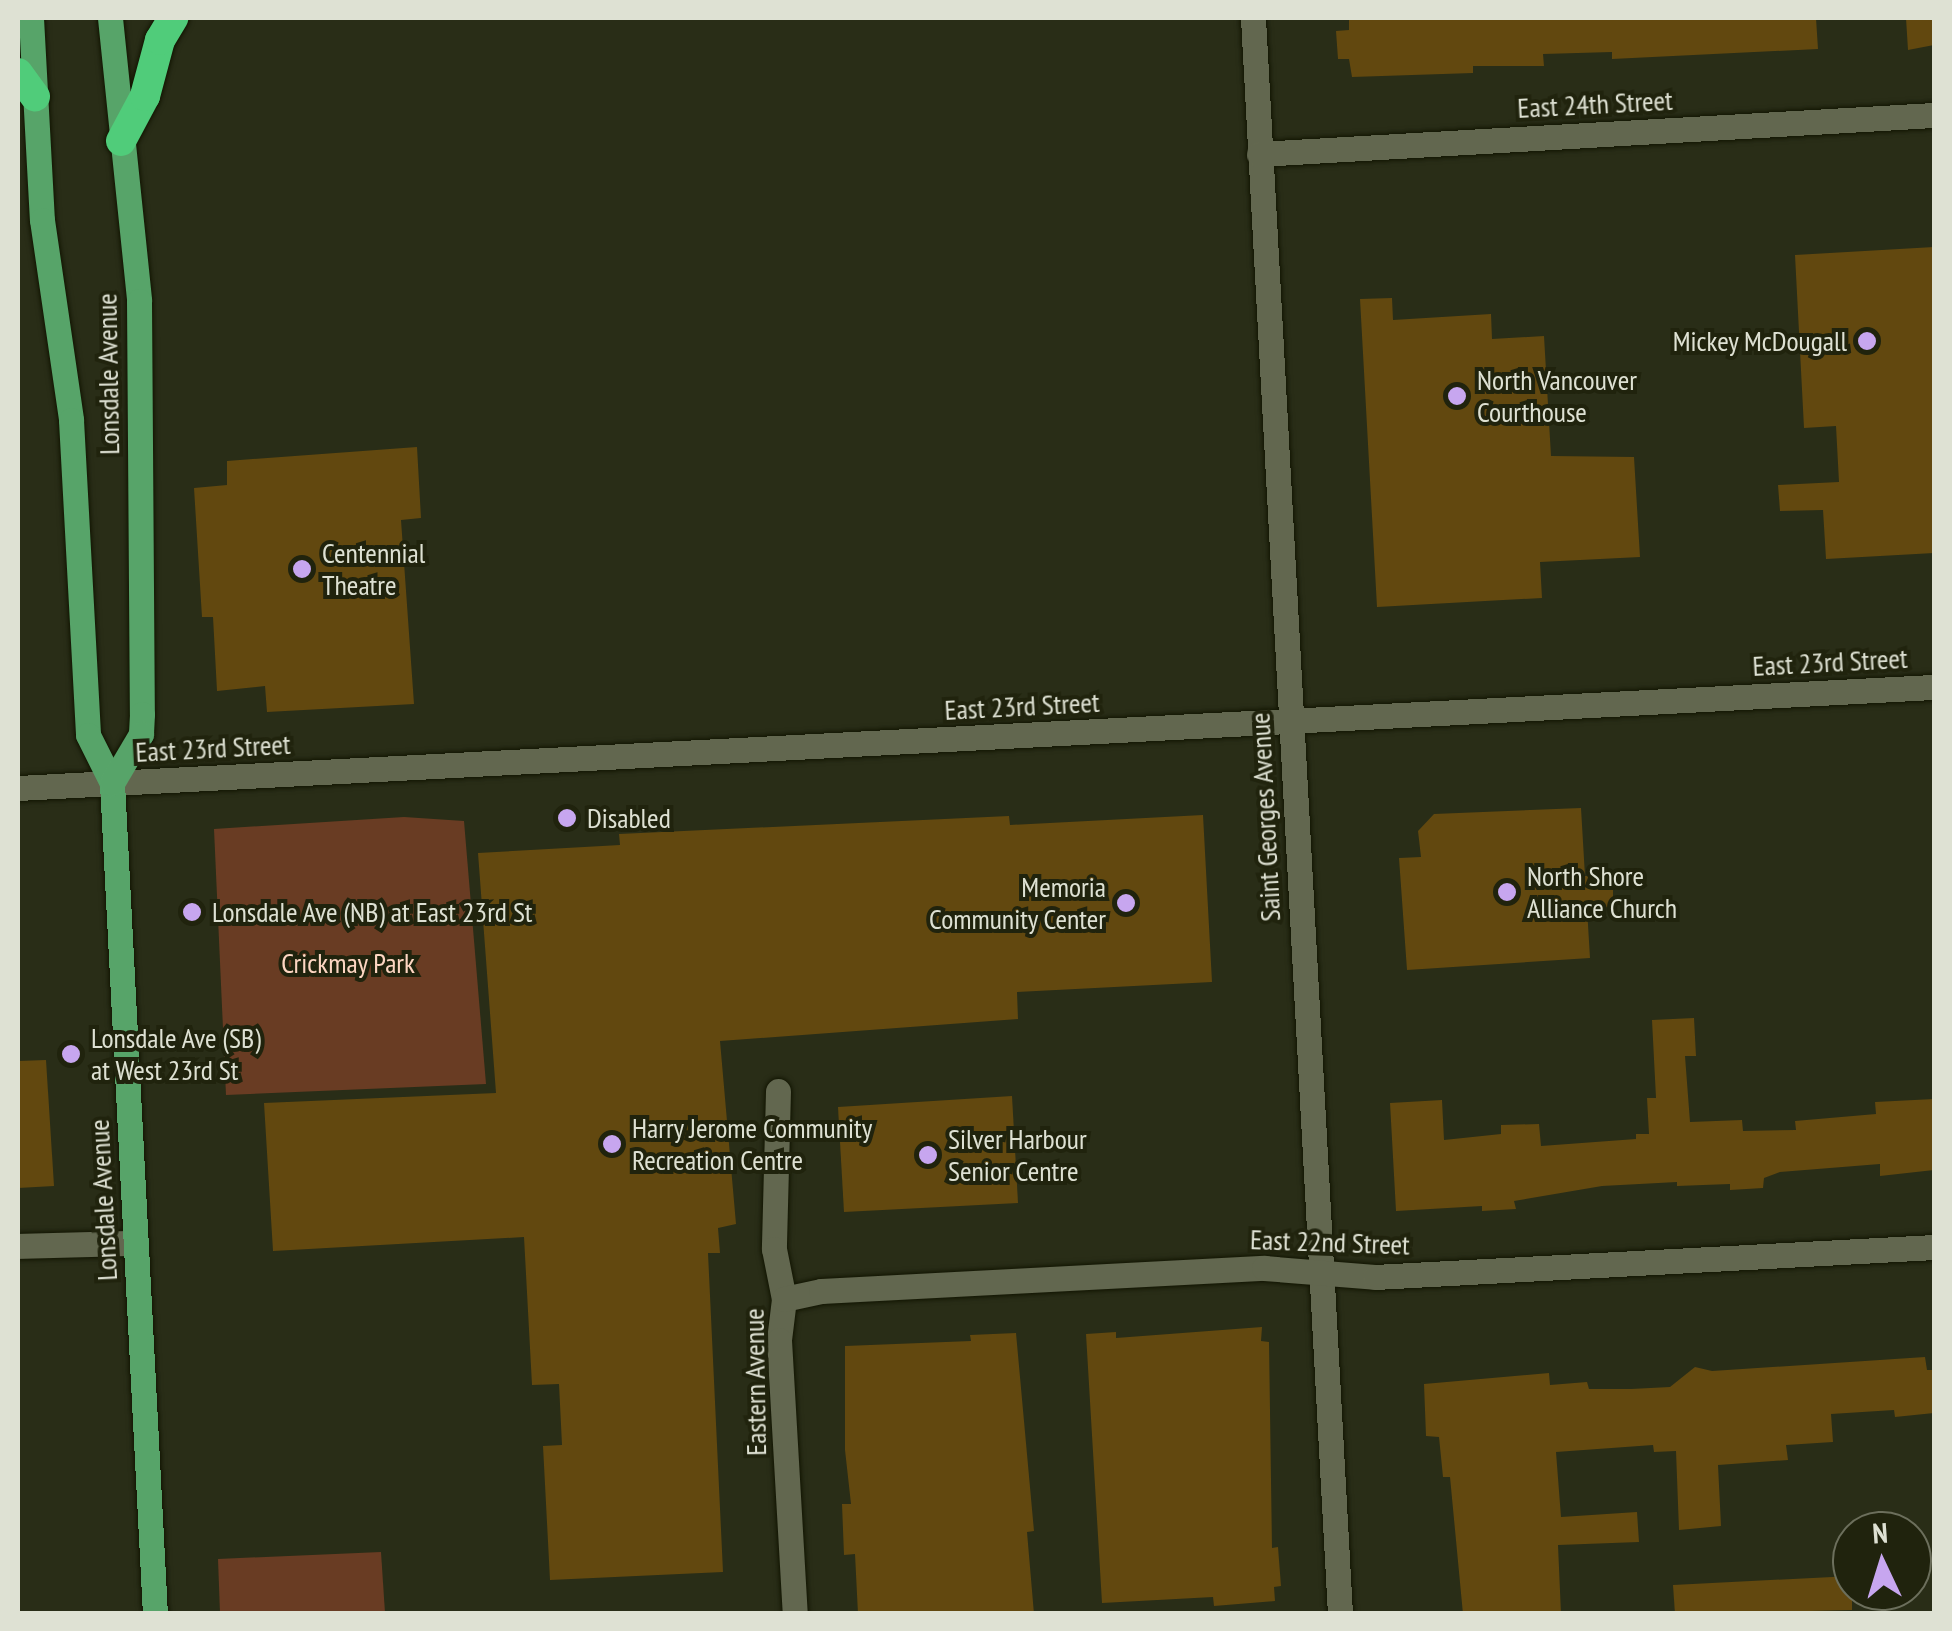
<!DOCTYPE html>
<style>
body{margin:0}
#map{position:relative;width:1952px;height:1631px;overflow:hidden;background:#292d17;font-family:"PT Sans Narrow",sans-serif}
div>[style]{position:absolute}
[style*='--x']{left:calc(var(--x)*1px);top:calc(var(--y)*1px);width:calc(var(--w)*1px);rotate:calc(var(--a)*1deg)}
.green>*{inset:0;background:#693c23}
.building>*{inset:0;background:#62480f}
.roads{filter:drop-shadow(0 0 2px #121502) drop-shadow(0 0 2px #121502)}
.minor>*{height:25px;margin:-12.5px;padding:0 12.5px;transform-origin:12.5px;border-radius:12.5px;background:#62674f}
.major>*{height:25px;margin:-12.5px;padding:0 12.5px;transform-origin:12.5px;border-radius:12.5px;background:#57a469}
.highway>*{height:30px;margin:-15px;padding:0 15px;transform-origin:15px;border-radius:15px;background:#50cc7a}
.dots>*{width:28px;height:28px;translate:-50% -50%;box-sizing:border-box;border:5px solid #20230d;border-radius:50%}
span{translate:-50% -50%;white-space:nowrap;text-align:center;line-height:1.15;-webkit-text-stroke:8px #20230d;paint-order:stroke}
.street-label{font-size:28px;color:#dee1d3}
.poi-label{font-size:28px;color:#dee1d3}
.right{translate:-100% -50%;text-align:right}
.left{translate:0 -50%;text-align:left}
.park-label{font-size:28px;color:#fdd6c2}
.frame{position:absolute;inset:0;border:20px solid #dee1d3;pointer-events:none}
.north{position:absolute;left:1832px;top:1511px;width:100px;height:100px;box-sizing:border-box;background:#20230d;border:2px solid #6c6f5c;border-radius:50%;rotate:356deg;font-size:28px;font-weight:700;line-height:40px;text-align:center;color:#dee1d3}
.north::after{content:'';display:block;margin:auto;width:35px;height:45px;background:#c7a6ef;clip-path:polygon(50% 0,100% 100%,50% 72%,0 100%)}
</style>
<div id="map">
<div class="green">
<i style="clip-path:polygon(404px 817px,464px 821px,486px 1084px,226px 1095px,214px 829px)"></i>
<i style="clip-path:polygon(381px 1552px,385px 1613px,220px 1613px,218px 1559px)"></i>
</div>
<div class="building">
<i style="clip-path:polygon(1349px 18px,1816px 18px,1818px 49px,1612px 59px,1612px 52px,1543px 54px,1544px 66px,1473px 66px,1473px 73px,1352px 77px,1349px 59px,1338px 59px,1336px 31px,1349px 30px)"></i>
<i style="clip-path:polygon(1906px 18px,1934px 18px,1934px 45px,1908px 50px)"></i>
<i style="clip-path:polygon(1934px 247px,1934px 553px,1826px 559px,1823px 510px,1780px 511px,1778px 485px,1839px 482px,1836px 426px,1804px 428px,1795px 255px)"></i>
<i style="clip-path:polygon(1392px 298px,1393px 320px,1491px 314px,1492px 339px,1544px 336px,1551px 456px,1634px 457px,1640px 557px,1540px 562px,1542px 598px,1377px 607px,1360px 299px)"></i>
<i style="clip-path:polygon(417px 447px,421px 518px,401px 520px,414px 704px,267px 712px,265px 686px,217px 691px,213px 617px,202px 617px,194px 488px,227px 485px,227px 461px)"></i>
<i style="clip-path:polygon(1581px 808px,1585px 876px,1613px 876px,1613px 907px,1587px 908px,1590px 958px,1407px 970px,1399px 858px,1421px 857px,1418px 831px,1434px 814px)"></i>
<i style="clip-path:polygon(1203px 815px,1212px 982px,1017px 992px,1018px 1019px,720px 1041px,736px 1224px,718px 1228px,720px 1253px,708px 1253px,723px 1572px,550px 1580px,543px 1446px,562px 1445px,559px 1384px,532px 1385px,524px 1237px,273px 1251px,264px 1103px,496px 1093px,478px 853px,620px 845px,619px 834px,1009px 816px,1010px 825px)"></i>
<i style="clip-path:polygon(1694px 1018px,1696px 1056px,1685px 1056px,1690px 1122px,1742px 1120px,1743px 1131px,1796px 1130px,1795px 1121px,1876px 1114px,1875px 1102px,1934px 1099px,1934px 1170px,1880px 1176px,1880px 1164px,1780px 1172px,1764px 1178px,1763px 1188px,1730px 1190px,1730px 1184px,1677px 1186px,1677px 1182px,1602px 1186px,1514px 1201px,1516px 1209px,1482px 1211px,1482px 1206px,1396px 1211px,1390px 1103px,1442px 1100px,1444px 1140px,1501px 1134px,1501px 1125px,1539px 1124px,1541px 1146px,1636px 1139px,1636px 1134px,1649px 1134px,1647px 1098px,1656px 1098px,1652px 1020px)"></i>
<i style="clip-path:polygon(46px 1060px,54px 1186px,18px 1188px,18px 1061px)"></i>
<i style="clip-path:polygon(1012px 1096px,1018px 1203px,844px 1212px,838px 1107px)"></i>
<i style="clip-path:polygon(1262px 1327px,1261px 1341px,1269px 1342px,1272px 1548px,1278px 1547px,1281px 1586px,1274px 1587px,1275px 1601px,1214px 1606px,1213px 1597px,1102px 1603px,1086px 1334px,1116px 1332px,1116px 1338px)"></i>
<i style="clip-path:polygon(1016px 1333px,1034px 1531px,1027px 1532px,1034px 1614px,858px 1614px,855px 1554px,844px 1555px,842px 1504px,851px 1504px,845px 1450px,845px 1346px,971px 1341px,970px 1335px)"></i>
<i style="clip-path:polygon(1925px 1357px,1927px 1370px,1934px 1370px,1934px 1413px,1895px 1417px,1894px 1410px,1831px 1414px,1833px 1442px,1786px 1445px,1788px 1460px,1718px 1465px,1721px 1526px,1679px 1530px,1676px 1451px,1654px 1452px,1653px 1445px,1556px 1452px,1561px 1517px,1637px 1512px,1639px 1542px,1558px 1545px,1561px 1614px,1463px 1614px,1450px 1477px,1443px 1477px,1439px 1437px,1426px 1436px,1424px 1384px,1549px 1373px,1550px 1385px,1587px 1382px,1589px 1389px,1631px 1389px,1670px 1387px,1695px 1367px,1712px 1371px)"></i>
<i style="clip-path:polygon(1852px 1576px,1852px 1610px,1675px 1614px,1673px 1585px)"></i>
</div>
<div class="roads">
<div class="minor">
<i style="--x:1253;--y:18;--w:1598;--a:86.88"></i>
<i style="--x:1259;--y:154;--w:676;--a:-3.31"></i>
<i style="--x:18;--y:788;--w:1919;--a:-3.02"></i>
<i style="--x:778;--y:1091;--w:158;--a:91.5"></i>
<i style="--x:774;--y:1249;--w:51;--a:78.7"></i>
<i style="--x:784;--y:1299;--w:41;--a:97"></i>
<i style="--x:779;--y:1340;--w:274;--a:86.7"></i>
<i style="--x:18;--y:1246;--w:117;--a:-1.5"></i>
<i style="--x:784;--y:1299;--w:38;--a:-12"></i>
<i style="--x:821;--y:1291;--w:444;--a:-3"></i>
<i style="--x:1264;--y:1268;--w:111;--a:4.6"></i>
<i style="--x:1375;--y:1277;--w:560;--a:-3.07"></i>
</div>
<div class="major">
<i style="--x:31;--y:18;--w:202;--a:86.9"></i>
<i style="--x:42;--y:220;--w:202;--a:81.7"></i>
<i style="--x:71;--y:420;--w:315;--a:86.9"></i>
<i style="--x:88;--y:735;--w:54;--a:63.4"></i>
<i style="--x:112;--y:783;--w:832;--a:87.04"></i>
<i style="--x:110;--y:18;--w:284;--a:84.1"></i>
<i style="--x:139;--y:301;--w:413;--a:89.6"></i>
<i style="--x:142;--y:714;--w:20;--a:93"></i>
<i style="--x:141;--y:734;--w:57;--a:120.6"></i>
</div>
<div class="highway">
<i style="--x:18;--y:73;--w:29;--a:54"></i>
<i style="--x:121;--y:141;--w:51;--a:-61.9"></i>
<i style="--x:145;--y:96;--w:58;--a:-75"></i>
<i style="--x:160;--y:40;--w:26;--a:-59"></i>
</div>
</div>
<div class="dots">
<i style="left:1867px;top:341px;background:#c7a6ef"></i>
<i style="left:1457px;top:396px;background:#c7a6ef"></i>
<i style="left:302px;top:569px;background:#c7a6ef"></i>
<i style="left:567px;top:818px;background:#c7a6ef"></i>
<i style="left:1507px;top:892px;background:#c7a6ef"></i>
<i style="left:1126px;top:903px;background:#c7a6ef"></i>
<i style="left:192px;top:912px;background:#c7a6ef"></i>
<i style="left:71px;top:1054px;background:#c7a6ef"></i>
<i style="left:612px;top:1144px;background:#c7a6ef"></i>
<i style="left:928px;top:1155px;background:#c7a6ef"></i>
</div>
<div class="street-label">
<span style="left:1595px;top:104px;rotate:-3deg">East 24th Street</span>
<span style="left:108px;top:374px;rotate:-91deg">Lonsdale Avenue</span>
<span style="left:1830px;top:662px;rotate:-3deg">East 23rd Street</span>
<span style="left:1022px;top:706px;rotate:-3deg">East 23rd Street</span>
<span style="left:213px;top:748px;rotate:-3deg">East 23rd Street</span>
<span style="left:1265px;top:817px;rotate:-93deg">Saint Georges Avenue</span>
<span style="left:103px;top:1200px;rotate:-93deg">Lonsdale Avenue</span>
<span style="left:1330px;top:1242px;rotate:2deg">East 22nd Street</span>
<span style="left:755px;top:1382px;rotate:-91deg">Eastern Avenue</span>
</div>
<div class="poi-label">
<span class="right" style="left:1847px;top:341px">Mickey McDougall</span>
<span class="left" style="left:1477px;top:396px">North Vancouver<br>Courthouse</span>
<span class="left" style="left:322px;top:569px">Centennial<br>Theatre</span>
<span class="left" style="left:587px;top:818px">Disabled</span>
<span class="left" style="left:1527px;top:892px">North Shore<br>Alliance Church</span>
<span class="right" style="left:1106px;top:903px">Memoria<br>Community Center</span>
<span class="left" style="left:212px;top:912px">Lonsdale Ave (NB) at East 23rd St</span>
<span class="left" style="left:91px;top:1054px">Lonsdale Ave (SB)<br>at West 23rd St</span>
<span class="left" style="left:632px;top:1144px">Harry Jerome Community<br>Recreation Centre</span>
<span class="left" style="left:948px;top:1155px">Silver Harbour<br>Senior Centre</span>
</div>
<div class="park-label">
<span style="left:348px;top:963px">Crickmay Park</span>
</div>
<div class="frame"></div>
<div class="north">N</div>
</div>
